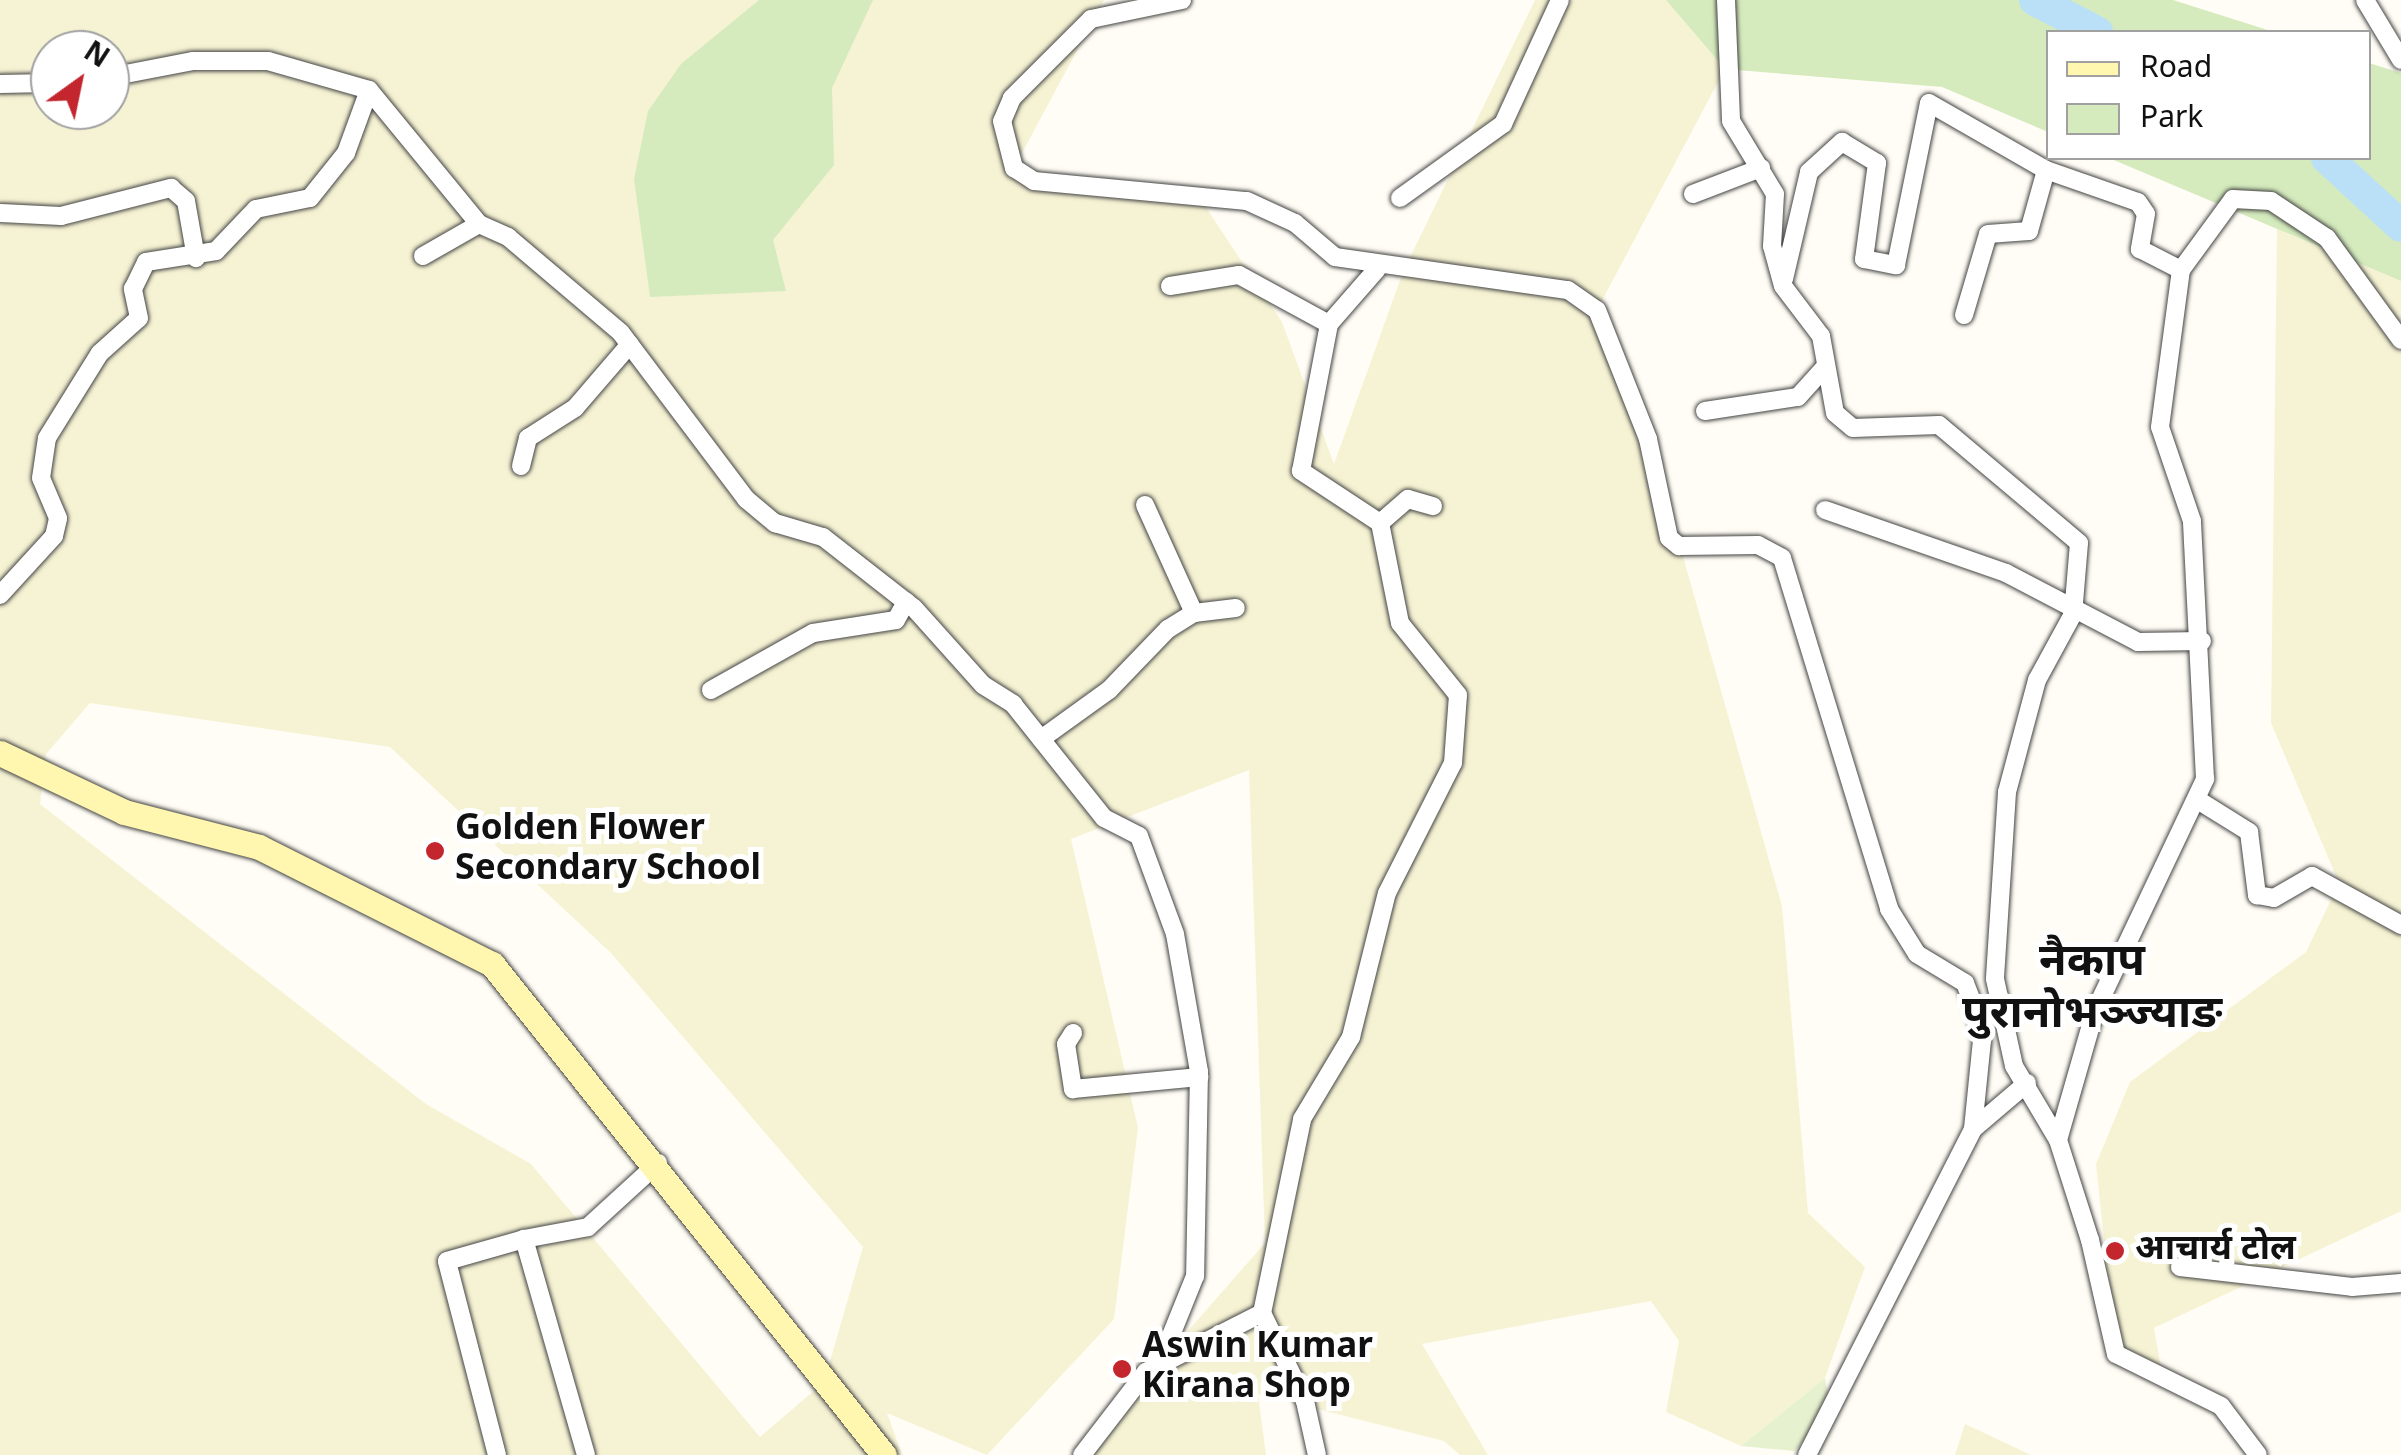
<!DOCTYPE html>
<meta charset="utf-8">
<style>
body{margin:0}
#map{position:relative;width:2401px;height:1455px;overflow:hidden;background:#fffdf5;font-family:Georgia,"Noto Sans Devanagari",serif}
div>[style]{position:absolute}
[style*='--x']{left:calc(var(--x)*1px);top:calc(var(--y)*1px);width:calc(var(--w)*1px);rotate:calc(var(--a)*1deg)}
.farmland>*{inset:0;background:#f6f3d4}
.green>*{inset:0;background:#d5ebbd}
.pitch>*{inset:0;background:#e6f2cf}
.river>*{height:32px;margin:-16px;padding:0 16px;transform-origin:16px;border-radius:16px;background:#b9e0f7}
.roads{filter:drop-shadow(0 0 2px #444) drop-shadow(0 0 2px #444)}
.street>*{height:18px;margin:-9px;padding:0 9px;transform-origin:9px;border-radius:9px;background:#fff}
.secondary>*{height:25px;margin:-12.5px;padding:0 12.5px;transform-origin:12.5px;border-radius:12.5px;background:#fff6b0}
.dots>*{width:28px;height:28px;translate:-50% -50%;box-sizing:border-box;border:5px solid #fff;border-radius:50%}
span{translate:-50% -50%;white-space:nowrap;text-align:center;line-height:1.15;-webkit-text-stroke:10px #fff;paint-order:stroke}
.poi-label{font-size:35px;color:#111;font-weight:700}
.left{translate:0 -50%;text-align:left}
.district-label{font-size:45px;color:#111;font-weight:700}
.legend{position:absolute;left:2046px;top:30px;width:325px;height:130px;box-sizing:border-box;background:#fff;border:2px solid #a0a0a0;margin:0;padding:12px 18px;list-style:none;font-size:30px;color:#111}
.legend li{display:flex;align-items:center;gap:20px;height:50px}
.legend b{width:50px;border:2px solid #a0a0a0}
.north{position:absolute;left:30px;top:30px;width:100px;height:100px;box-sizing:border-box;background:#fff;border:2px solid #a0a0a0;border-radius:50%;rotate:33deg;font-size:28px;font-weight:700;line-height:40px;text-align:center;color:#111}
.north::after{content:'';display:block;margin:auto;width:35px;height:45px;background:#c4262e;clip-path:polygon(50% 0,100% 100%,50% 72%,0 100%)}
</style>
<div id="map">
<div class="farmland">
<i style="clip-path:polygon(evenodd,0 0,1104px 0,1014px 168px,1199px 197px,1282px 322px,1334px 464px,1403px 272px,1535px 0,1666px 0,1725px 69px,1597px 310px,1684px 560px,1782px 906px,1808px 1213px,1865px 1267px,1825px 1378px,1741px 1446px,1666px 1412px,1679px 1341px,1651px 1301px,1422px 1344px,1488px 1455px,1460px 1455px,1444px 1441px,1258px 1394px,1266px 1455px,1092px 1455px,1095px 1437px,1265px 1243px,1249px 770px,1071px 839px,1138px 1128px,1114px 1319px,987px 1455px,887px 1413px,902px 1455px,0 1455px,0 0,50px 50px,110px 50px,110px 110px,50px 110px,50px 50px,0 0,90px 703px,390px 747px,611px 953px,863px 1247px,824px 1382px,760px 1437px,531px 1164px,426px 1104px,40px 804px,46px 754px,90px 703px)"></i>
<i style="clip-path:polygon(2277px 229px,2401px 281px,2401px 1211px,2154px 1328px,2163px 1379px,2116px 1354px,2096px 1164px,2130px 1082px,2306px 952px,2339px 883px,2271px 723px)"></i>
<i style="clip-path:polygon(1965px 1424px,2031px 1455px,1955px 1455px)"></i>
</div>
<div class="green">
<i style="clip-path:polygon(759px 0,873px 0,832px 88px,834px 165px,773px 240px,786px 291px,650px 297px,634px 179px,648px 111px,681px 64px)"></i>
<i style="clip-path:polygon(1666px 0,2173px 0,2274px 32px,2048px 32px,2048px 132px,1942px 87px,1725px 69px)"></i>
<i style="clip-path:polygon(2369px 63px,2401px 73px,2401px 281px,2109px 158px,2368px 158px)"></i>
</div>
<div class="pitch">
<i style="clip-path:polygon(1825px 1378px,1831px 1412px,1794px 1451px,1741px 1446px)"></i>
</div>
<div class="river">
<i style="--x:2035;--y:0;--w:70;--a:27.3"></i>
<i style="--x:2327;--y:158;--w:100;--a:42.6"></i>
</div>
<div class="roads">
<div class="street">
<i style="--x:1182;--y:0;--w:93;--a:168.2"></i>
<i style="--x:1091;--y:19;--w:112;--a:135"></i>
<i style="--x:1012;--y:98;--w:25;--a:113"></i>
<i style="--x:1002;--y:121;--w:49;--a:75.7"></i>
<i style="--x:1014;--y:168;--w:24;--a:33"></i>
<i style="--x:1034;--y:181;--w:214;--a:5.4"></i>
<i style="--x:1247;--y:201;--w:53;--a:24.6"></i>
<i style="--x:1295;--y:223;--w:52;--a:40.4"></i>
<i style="--x:1335;--y:257;--w:235;--a:8.1"></i>
<i style="--x:1568;--y:290;--w:35;--a:35"></i>
<i style="--x:1597;--y:310;--w:139;--a:68.4"></i>
<i style="--x:1648;--y:439;--w:101;--a:78"></i>
<i style="--x:1669;--y:538;--w:13;--a:39"></i>
<i style="--x:1679;--y:546;--w:79;--a:-0.7"></i>
<i style="--x:1758;--y:545;--w:27;--a:28"></i>
<i style="--x:1782;--y:558;--w:367;--a:73"></i>
<i style="--x:1889;--y:909;--w:53;--a:58.1"></i>
<i style="--x:1917;--y:954;--w:56;--a:31.1"></i>
<i style="--x:1965;--y:983;--w:28;--a:69"></i>
<i style="--x:1975;--y:1009;--w:32;--a:77"></i>
<i style="--x:1982;--y:1040;--w:89;--a:95.8"></i>
<i style="--x:1726;--y:0;--w:121;--a:87.6"></i>
<i style="--x:1731;--y:121;--w:85;--a:58.9"></i>
<i style="--x:1775;--y:194;--w:52;--a:93.3"></i>
<i style="--x:1772;--y:246;--w:41;--a:74.6"></i>
<i style="--x:1783;--y:286;--w:63;--a:52.8"></i>
<i style="--x:1821;--y:336;--w:78;--a:79.7"></i>
<i style="--x:1835;--y:413;--w:23;--a:40"></i>
<i style="--x:1853;--y:428;--w:86;--a:-2"></i>
<i style="--x:1939;--y:425;--w:183;--a:40.1"></i>
<i style="--x:2079;--y:543;--w:71;--a:94.8"></i>
<i style="--x:2073;--y:614;--w:75;--a:118.6"></i>
<i style="--x:2037;--y:680;--w:116;--a:105"></i>
<i style="--x:2007;--y:792;--w:187;--a:93.7"></i>
<i style="--x:1995;--y:979;--w:89;--a:77.7"></i>
<i style="--x:2014;--y:1066;--w:86;--a:59.3"></i>
<i style="--x:2058;--y:1140;--w:105;--a:72.3"></i>
<i style="--x:2090;--y:1240;--w:117;--a:77.2"></i>
<i style="--x:2116;--y:1354;--w:117;--a:26.3"></i>
<i style="--x:2221;--y:1406;--w:61;--a:52.9"></i>
<i style="--x:2365;--y:0;--w:70;--a:59"></i>
<i style="--x:110;--y:77;--w:85;--a:-10.9"></i>
<i style="--x:193;--y:61;--w:75;--a:0"></i>
<i style="--x:268;--y:61;--w:105;--a:16"></i>
<i style="--x:369;--y:90;--w:173;--a:50.6"></i>
<i style="--x:479;--y:224;--w:32;--a:24"></i>
<i style="--x:508;--y:237;--w:148;--a:40.3"></i>
<i style="--x:621;--y:333;--w:208;--a:53"></i>
<i style="--x:746;--y:499;--w:38;--a:40"></i>
<i style="--x:775;--y:523;--w:50;--a:16.3"></i>
<i style="--x:823;--y:537;--w:115;--a:38"></i>
<i style="--x:914;--y:608;--w:103;--a:48.1"></i>
<i style="--x:983;--y:685;--w:36;--a:32"></i>
<i style="--x:1013;--y:704;--w:146;--a:51.4"></i>
<i style="--x:1104;--y:818;--w:39;--a:27"></i>
<i style="--x:1139;--y:836;--w:104;--a:69.8"></i>
<i style="--x:1175;--y:934;--w:140;--a:80.1"></i>
<i style="--x:1199;--y:1072;--w:204;--a:91.1"></i>
<i style="--x:1195;--y:1276;--w:96;--a:112"></i>
<i style="--x:0;--y:84;--w:50;--a:-1.1"></i>
<i style="--x:1693;--y:194;--w:73;--a:-20.9"></i>
<i style="--x:1400;--y:198;--w:127;--a:-35.7"></i>
<i style="--x:1503;--y:124;--w:136;--a:-65.3"></i>
<i style="--x:1;--y:213;--w:60;--a:2.9"></i>
<i style="--x:61;--y:216;--w:114;--a:-14.3"></i>
<i style="--x:171;--y:188;--w:20;--a:41"></i>
<i style="--x:186;--y:201;--w:58;--a:80"></i>
<i style="--x:423;--y:256;--w:64;--a:-29.7"></i>
<i style="--x:1784;--y:279;--w:110;--a:-76.8"></i>
<i style="--x:1809;--y:172;--w:45;--a:-42.3"></i>
<i style="--x:1842;--y:142;--w:41;--a:31"></i>
<i style="--x:1877;--y:163;--w:97;--a:97.7"></i>
<i style="--x:1864;--y:259;--w:33;--a:11"></i>
<i style="--x:1896;--y:265;--w:165;--a:-78.5"></i>
<i style="--x:1929;--y:103;--w:135;--a:29.8"></i>
<i style="--x:2046;--y:170;--w:97;--a:19.2"></i>
<i style="--x:2138;--y:202;--w:14;--a:56"></i>
<i style="--x:2146;--y:214;--w:36;--a:100"></i>
<i style="--x:2140;--y:249;--w:46;--a:27.1"></i>
<i style="--x:1170;--y:286;--w:70;--a:-9.1"></i>
<i style="--x:1239;--y:275;--w:102;--a:28.6"></i>
<i style="--x:1964;--y:315;--w:84;--a:-73.5"></i>
<i style="--x:1988;--y:234;--w:41;--a:-4.2"></i>
<i style="--x:2029;--y:231;--w:63;--a:-74.4"></i>
<i style="--x:1705;--y:411;--w:94;--a:-8.6"></i>
<i style="--x:1798;--y:397;--w:42;--a:-47.9"></i>
<i style="--x:521;--y:466;--w:29;--a:-76"></i>
<i style="--x:528;--y:438;--w:56;--a:-32.6"></i>
<i style="--x:575;--y:408;--w:84;--a:-49.3"></i>
<i style="--x:1145;--y:505;--w:119;--a:65.6"></i>
<i style="--x:1825;--y:510;--w:192;--a:19.2"></i>
<i style="--x:2006;--y:573;--w:149;--a:27.6"></i>
<i style="--x:2138;--y:642;--w:64;--a:-0.9"></i>
<i style="--x:1380;--y:523;--w:37;--a:-41"></i>
<i style="--x:1408;--y:499;--w:26;--a:16"></i>
<i style="--x:0;--y:595;--w:80;--a:-47.5"></i>
<i style="--x:54;--y:536;--w:18;--a:-77"></i>
<i style="--x:58;--y:518;--w:43;--a:-113"></i>
<i style="--x:41;--y:478;--w:40;--a:-81.5"></i>
<i style="--x:47;--y:438;--w:100;--a:-58.1"></i>
<i style="--x:100;--y:353;--w:52;--a:-41.9"></i>
<i style="--x:139;--y:318;--w:30;--a:-102"></i>
<i style="--x:133;--y:289;--w:30;--a:-64"></i>
<i style="--x:146;--y:262;--w:71;--a:-8.9"></i>
<i style="--x:216;--y:251;--w:58;--a:-46.4"></i>
<i style="--x:256;--y:209;--w:55;--a:-11.5"></i>
<i style="--x:310;--y:198;--w:58;--a:-51.3"></i>
<i style="--x:346;--y:153;--w:67;--a:-69.9"></i>
<i style="--x:711;--y:690;--w:117;--a:-29.2"></i>
<i style="--x:813;--y:633;--w:84;--a:-8.9"></i>
<i style="--x:896;--y:620;--w:21;--a:-61"></i>
<i style="--x:1041;--y:739;--w:84;--a:-35.8"></i>
<i style="--x:1109;--y:690;--w:85;--a:-46"></i>
<i style="--x:1168;--y:629;--w:31;--a:-32"></i>
<i style="--x:1194;--y:613;--w:42;--a:-6.8"></i>
<i style="--x:2201;--y:802;--w:57;--a:32"></i>
<i style="--x:2249;--y:832;--w:64;--a:82.8"></i>
<i style="--x:2257;--y:895;--w:17;--a:10"></i>
<i style="--x:2274;--y:898;--w:44;--a:-30.1"></i>
<i style="--x:2312;--y:876;--w:102;--a:28.8"></i>
<i style="--x:1073;--y:1033;--w:13;--a:122"></i>
<i style="--x:1066;--y:1044;--w:46;--a:81.2"></i>
<i style="--x:1073;--y:1089;--w:127;--a:-5.4"></i>
<i style="--x:2058;--y:1140;--w:134;--a:-74"></i>
<i style="--x:2095;--y:1011;--w:257;--a:-64.6"></i>
<i style="--x:2205;--y:779;--w:258;--a:-92.9"></i>
<i style="--x:2192;--y:521;--w:99;--a:-108.8"></i>
<i style="--x:2160;--y:427;--w:158;--a:-82.4"></i>
<i style="--x:2181;--y:270;--w:88;--a:-53.8"></i>
<i style="--x:2233;--y:199;--w:38;--a:3"></i>
<i style="--x:2271;--y:201;--w:67;--a:33.5"></i>
<i style="--x:2327;--y:238;--w:126;--a:54"></i>
<i style="--x:2180;--y:1267;--w:173;--a:6.6"></i>
<i style="--x:2352;--y:1287;--w:49;--a:-4.7"></i>
<i style="--x:1262;--y:1313;--w:98;--a:64"></i>
<i style="--x:1305;--y:1401;--w:55;--a:77.5"></i>
<i style="--x:497;--y:1455;--w:200;--a:-104.5"></i>
<i style="--x:447;--y:1261;--w:80;--a:-15.9"></i>
<i style="--x:586;--y:1455;--w:225;--a:-106"></i>
<i style="--x:524;--y:1239;--w:65;--a:-10.6"></i>
<i style="--x:588;--y:1227;--w:95;--a:-42.4"></i>
<i style="--x:1082;--y:1455;--w:105;--a:-52.4"></i>
<i style="--x:1146;--y:1372;--w:130;--a:-27"></i>
<i style="--x:1262;--y:1313;--w:198;--a:-78.3"></i>
<i style="--x:1302;--y:1119;--w:96;--a:-59.1"></i>
<i style="--x:1351;--y:1037;--w:148;--a:-76"></i>
<i style="--x:1387;--y:893;--w:146;--a:-63.1"></i>
<i style="--x:1453;--y:763;--w:68;--a:-85.8"></i>
<i style="--x:1458;--y:695;--w:92;--a:-128.9"></i>
<i style="--x:1400;--y:623;--w:102;--a:-101.3"></i>
<i style="--x:1380;--y:523;--w:95;--a:-146.6"></i>
<i style="--x:1301;--y:471;--w:150;--a:-79.2"></i>
<i style="--x:1329;--y:324;--w:73;--a:-48.9"></i>
<i style="--x:1807;--y:1455;--w:366;--a:-63"></i>
<i style="--x:1973;--y:1129;--w:71;--a:-40.4"></i>
</div>
<div class="secondary">
<i style="--x:0;--y:753;--w:137;--a:25.4"></i>
<i style="--x:124;--y:812;--w:139;--a:14.5"></i>
<i style="--x:259;--y:847;--w:261;--a:26.7"></i>
<i style="--x:492;--y:964;--w:628;--a:51.4"></i>
</div>
</div>
<div class="dots">
<i style="left:435px;top:851px;background:#c4262e"></i>
<i style="left:2115px;top:1251px;background:#c4262e"></i>
<i style="left:1122px;top:1369px;background:#c4262e"></i>
</div>
<div class="poi-label">
<span class="left" style="left:455px;top:851px">Golden Flower<br>Secondary School</span>
<span class="left" style="left:2135px;top:1251px">आचार्य टोल</span>
<span class="left" style="left:1142px;top:1369px">Aswin Kumar<br>Kirana Shop</span>
</div>
<div class="district-label">
<span style="left:2092px;top:991px">नैकाप<br>पुरानोभञ्ज्याङ</span>
</div>
<ul class="legend">
<li><b style="height:12px;background:#fff6b0"></b>Road</li>
<li><b style="height:28px;background:#d5ebbd"></b>Park</li>
</ul>
<div class="north">N</div>
</div>
